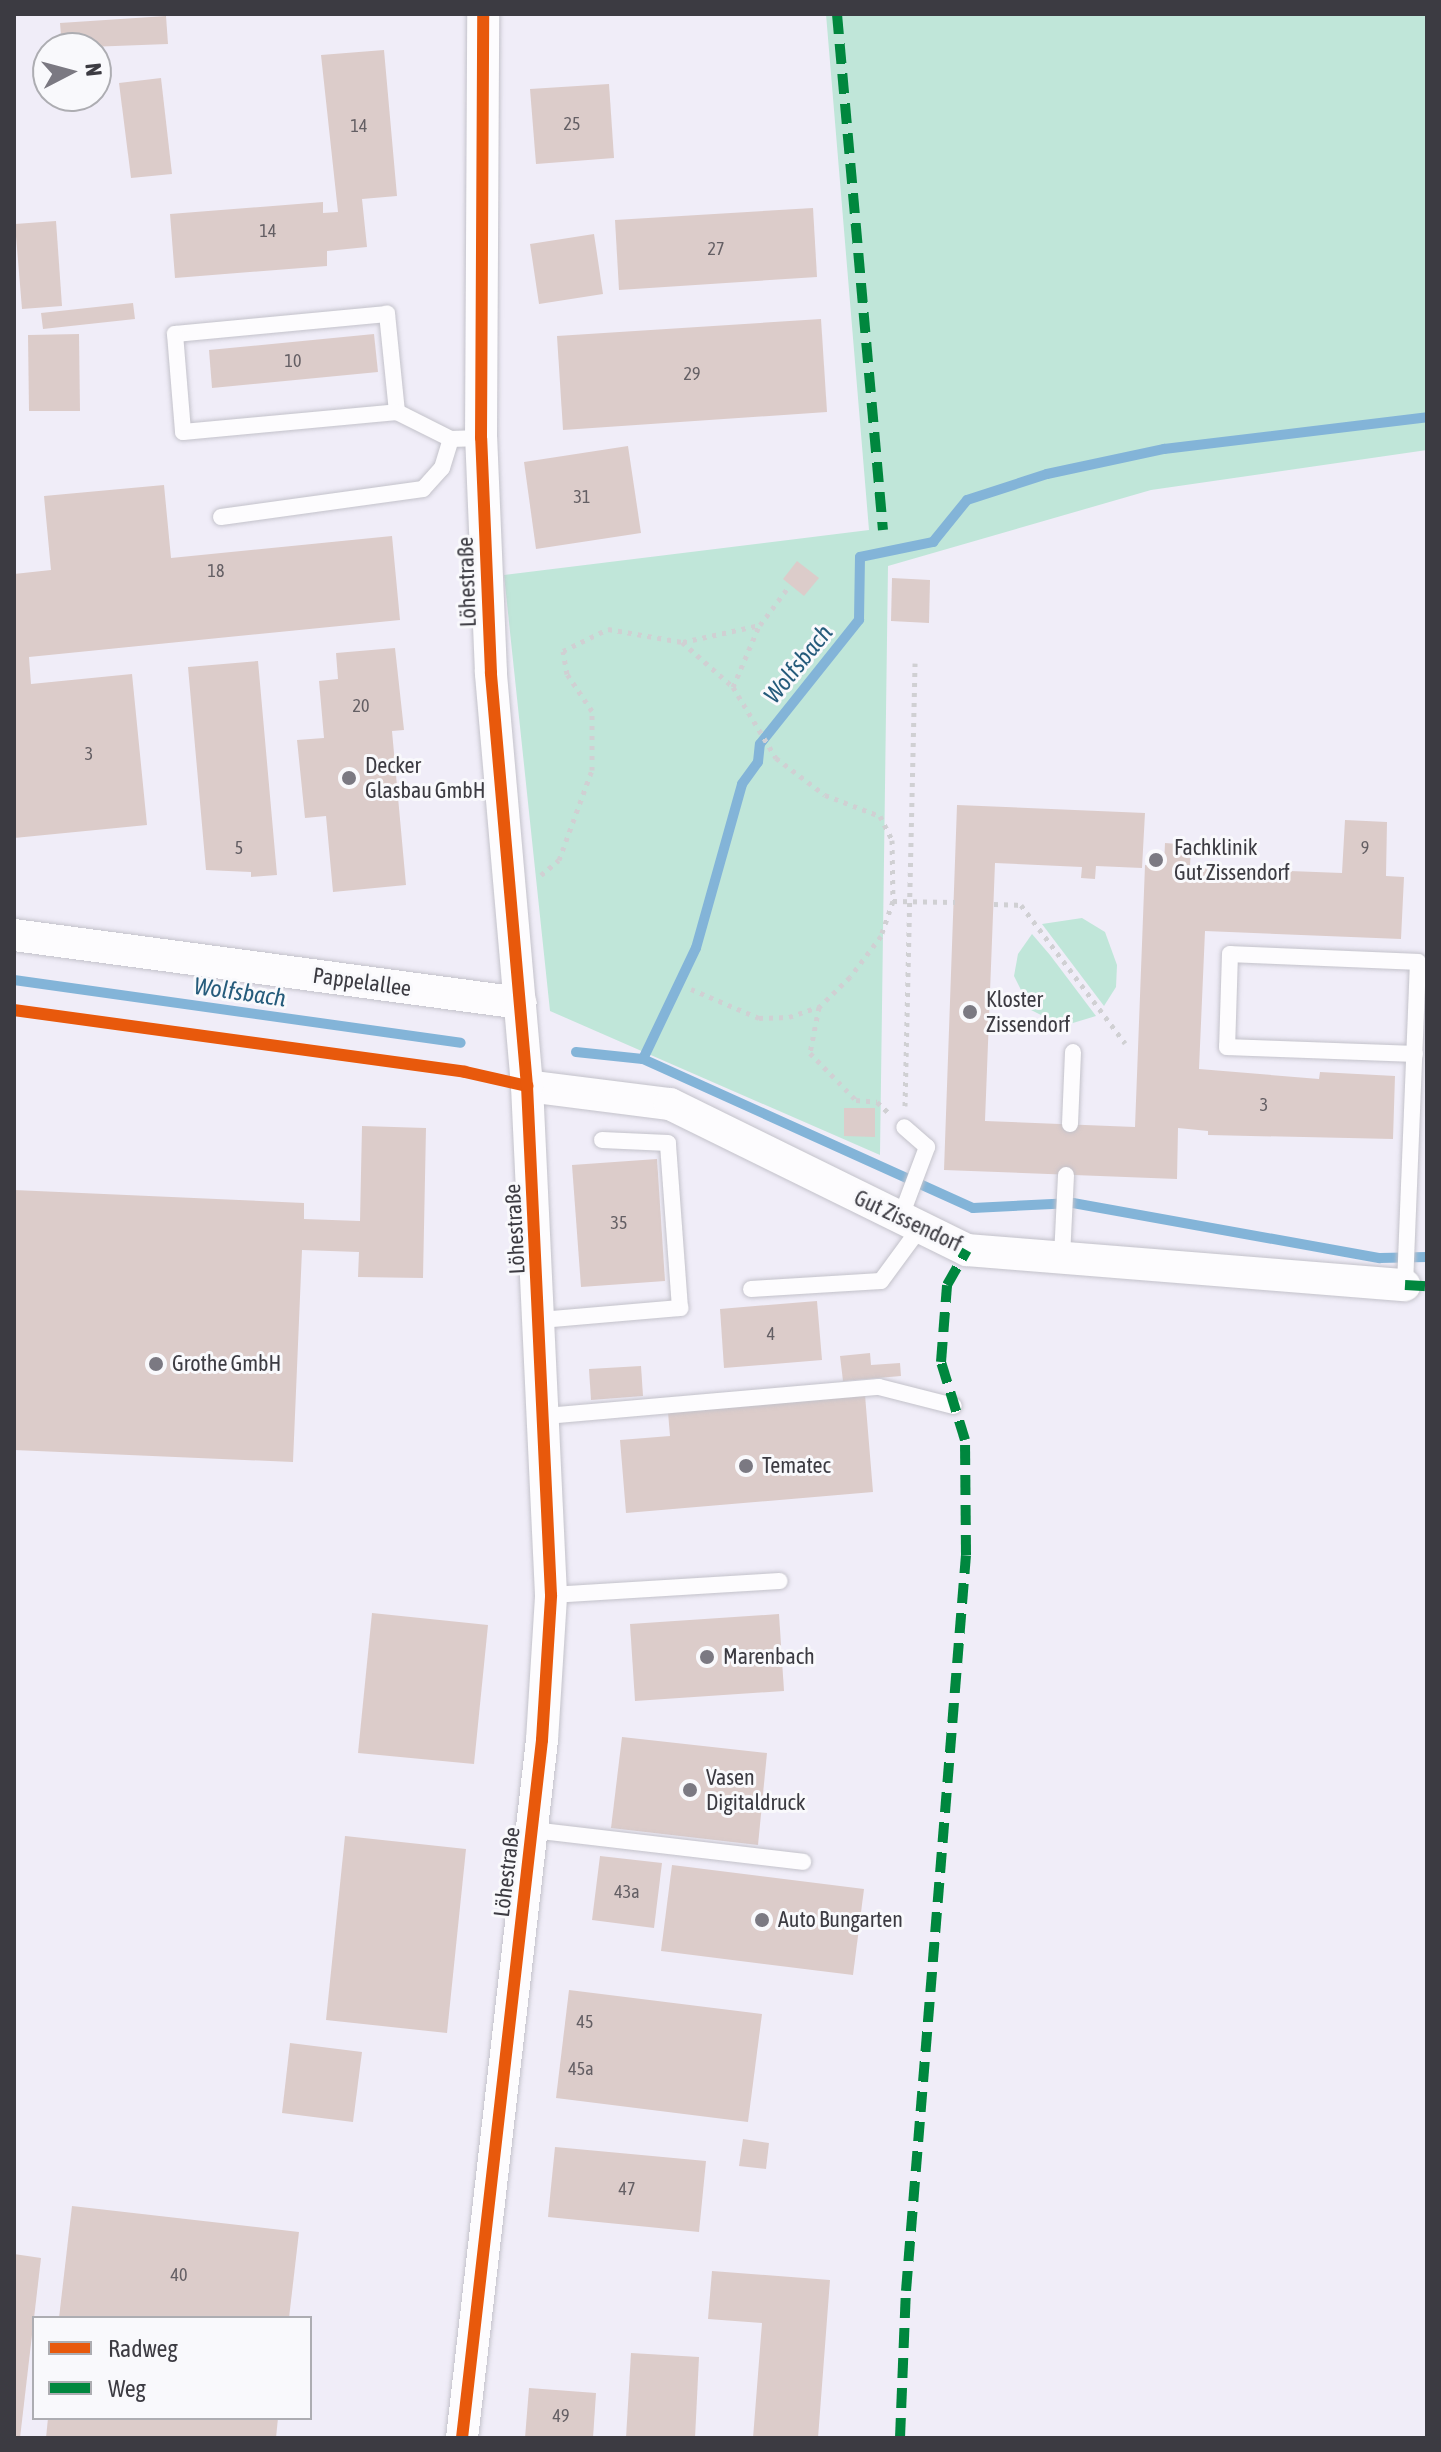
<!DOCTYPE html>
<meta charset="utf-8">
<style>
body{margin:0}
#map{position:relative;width:1441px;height:2452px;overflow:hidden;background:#f0edf8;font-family:"Asap Condensed",sans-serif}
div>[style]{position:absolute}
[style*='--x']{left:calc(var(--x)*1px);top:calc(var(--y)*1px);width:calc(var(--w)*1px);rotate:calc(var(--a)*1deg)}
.green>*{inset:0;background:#c0e6d9}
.stream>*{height:10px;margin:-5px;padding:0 5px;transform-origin:5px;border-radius:5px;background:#83b4d8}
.building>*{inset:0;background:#dcccca}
.path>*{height:5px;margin-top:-2.5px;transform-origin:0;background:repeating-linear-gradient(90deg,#d0d0d3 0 4px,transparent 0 10px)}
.roads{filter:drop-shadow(0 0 2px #c3c2ca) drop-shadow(0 0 2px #c3c2ca)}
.lane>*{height:16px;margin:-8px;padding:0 8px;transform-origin:8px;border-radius:8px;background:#fdfcfe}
.street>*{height:32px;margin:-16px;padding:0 16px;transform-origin:16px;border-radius:16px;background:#fdfcfe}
.quiet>*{height:10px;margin-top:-5px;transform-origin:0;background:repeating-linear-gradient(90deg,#00873e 0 20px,transparent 0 30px)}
.cycleway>*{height:12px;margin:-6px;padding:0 6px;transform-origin:6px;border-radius:6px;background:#e8590c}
.dots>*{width:22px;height:22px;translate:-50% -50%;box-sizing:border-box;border:4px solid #f9f9fc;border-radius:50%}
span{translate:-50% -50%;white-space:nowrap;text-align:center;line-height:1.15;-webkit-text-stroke:6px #f9f9fc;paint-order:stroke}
.number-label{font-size:18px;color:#645f64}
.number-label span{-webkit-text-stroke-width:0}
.street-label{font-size:22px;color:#3c3b42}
.poi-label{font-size:22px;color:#3c3b42}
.left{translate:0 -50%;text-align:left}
.water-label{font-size:24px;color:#255b7b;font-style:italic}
.frame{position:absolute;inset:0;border:16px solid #3c3b42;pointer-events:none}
.legend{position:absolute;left:32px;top:2316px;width:280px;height:104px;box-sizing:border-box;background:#f9f9fc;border:2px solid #adadb2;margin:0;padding:10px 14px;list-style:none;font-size:24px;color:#3c3b42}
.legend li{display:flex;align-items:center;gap:16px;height:40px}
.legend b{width:40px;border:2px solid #adadb2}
.north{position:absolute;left:32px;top:32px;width:80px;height:80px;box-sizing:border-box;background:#f9f9fc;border:2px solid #adadb2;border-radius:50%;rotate:84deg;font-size:22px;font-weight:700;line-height:32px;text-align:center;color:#3c3b42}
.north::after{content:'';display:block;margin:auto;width:28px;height:36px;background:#7b7982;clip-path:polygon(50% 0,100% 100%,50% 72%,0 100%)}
</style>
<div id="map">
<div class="green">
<i style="clip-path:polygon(826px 14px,1427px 14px,1427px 450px,1151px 490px,888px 566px,880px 1155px,550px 1011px,504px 575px,869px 530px)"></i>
<i style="clip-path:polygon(1082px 918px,1105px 932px,1117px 965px,1116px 987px,1104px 1006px,1042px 924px)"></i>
<i style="clip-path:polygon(1032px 934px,1050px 955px,1096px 1016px,1063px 1026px,1031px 1010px,1014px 976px,1018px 954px)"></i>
</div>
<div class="stream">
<i style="--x:14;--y:980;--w:451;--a:8"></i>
<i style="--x:576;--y:1052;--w:67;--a:6"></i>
<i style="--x:643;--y:1059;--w:123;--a:-64.5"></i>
<i style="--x:696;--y:948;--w:170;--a:-74.3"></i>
<i style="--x:742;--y:784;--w:27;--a:-54"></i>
<i style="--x:758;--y:762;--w:18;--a:-84"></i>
<i style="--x:760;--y:744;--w:159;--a:-51.4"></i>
<i style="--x:859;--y:620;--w:63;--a:-89.1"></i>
<i style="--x:860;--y:557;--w:75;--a:-11.6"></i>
<i style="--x:933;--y:542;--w:54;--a:-51"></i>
<i style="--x:967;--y:500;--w:84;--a:-18"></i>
<i style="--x:1047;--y:474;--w:120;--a:-12.1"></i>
<i style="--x:1164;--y:449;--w:265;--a:-6.9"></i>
<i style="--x:643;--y:1059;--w:362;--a:24.3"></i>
<i style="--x:973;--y:1208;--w:100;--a:-2.9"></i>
<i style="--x:1073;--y:1203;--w:312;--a:10.2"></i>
<i style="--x:1380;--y:1258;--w:47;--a:-1.2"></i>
</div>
<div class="building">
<i style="clip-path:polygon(166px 16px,168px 44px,62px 48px,60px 23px)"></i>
<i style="clip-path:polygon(384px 50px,397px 196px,362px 199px,367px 247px,327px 251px,327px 266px,175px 278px,170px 214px,323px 202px,323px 213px,338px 212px,321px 55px)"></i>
<i style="clip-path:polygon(161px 78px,172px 174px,131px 178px,119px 83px)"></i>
<i style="clip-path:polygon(609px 84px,614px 158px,536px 164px,530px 89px)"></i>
<i style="clip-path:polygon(813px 208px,817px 277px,619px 290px,615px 220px)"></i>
<i style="clip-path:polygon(56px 221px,62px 306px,22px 309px,15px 224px)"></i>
<i style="clip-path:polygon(594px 234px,603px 294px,539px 304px,530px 244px)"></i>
<i style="clip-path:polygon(133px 303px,135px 319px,43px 329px,41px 313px)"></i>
<i style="clip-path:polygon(821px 319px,827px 412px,563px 430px,557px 336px)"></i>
<i style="clip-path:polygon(79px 334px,80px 411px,29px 411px,28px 335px)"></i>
<i style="clip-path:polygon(374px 334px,378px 372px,212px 388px,209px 350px)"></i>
<i style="clip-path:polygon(628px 446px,641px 533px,536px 549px,524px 462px)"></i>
<i style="clip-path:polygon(164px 485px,171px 558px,392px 536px,400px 620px,29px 657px,31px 684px,132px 674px,147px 825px,14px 838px,14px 574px,51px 570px,44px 496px)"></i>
<i style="clip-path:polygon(797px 561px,819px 578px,804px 596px,783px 579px)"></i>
<i style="clip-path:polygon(892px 578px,930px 580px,929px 623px,891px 621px)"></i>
<i style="clip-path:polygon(395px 648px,404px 730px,392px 731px,406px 885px,333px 892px,326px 816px,305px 818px,297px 740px,324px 738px,319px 681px,338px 679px,336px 653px)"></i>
<i style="clip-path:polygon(258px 661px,277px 875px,251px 877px,251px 872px,206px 870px,188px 667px)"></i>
<i style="clip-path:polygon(957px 805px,1145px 813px,1142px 868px,1096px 866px,1095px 879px,1081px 878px,1082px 867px,995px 863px,985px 1121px,1135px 1127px,1145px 865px,1164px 866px,1165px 843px,1191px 845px,1190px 867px,1342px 873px,1345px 820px,1387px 822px,1386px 876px,1404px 877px,1401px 939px,1205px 931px,1199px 1069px,1319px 1079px,1320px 1072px,1395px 1076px,1393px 1139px,1208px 1135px,1208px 1131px,1178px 1128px,1177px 1179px,944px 1170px)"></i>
<i style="clip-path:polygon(844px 1108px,875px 1108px,875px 1137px,844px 1136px)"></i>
<i style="clip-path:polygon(362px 1126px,426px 1128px,423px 1278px,358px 1277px,359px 1252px,302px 1250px,293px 1462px,14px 1450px,14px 1190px,304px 1203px,304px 1219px,360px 1221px)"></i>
<i style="clip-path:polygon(657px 1159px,665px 1281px,581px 1287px,572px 1165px)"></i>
<i style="clip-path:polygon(817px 1301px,822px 1360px,724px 1368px,720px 1309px)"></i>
<i style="clip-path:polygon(870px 1353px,871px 1365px,900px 1363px,901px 1376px,843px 1381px,840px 1356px)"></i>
<i style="clip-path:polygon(641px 1366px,643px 1396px,591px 1400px,589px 1369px)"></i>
<i style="clip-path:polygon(865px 1395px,873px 1492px,626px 1513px,620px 1440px,670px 1436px,668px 1412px)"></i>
<i style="clip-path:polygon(372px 1613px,488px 1625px,474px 1764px,358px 1753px)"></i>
<i style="clip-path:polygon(779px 1614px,784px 1691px,635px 1701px,630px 1624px)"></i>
<i style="clip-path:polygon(622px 1737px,767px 1753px,758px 1845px,611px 1828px)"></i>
<i style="clip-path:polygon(345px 1836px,466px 1849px,447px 2033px,326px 2020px)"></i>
<i style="clip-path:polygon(600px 1856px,662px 1863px,654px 1928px,592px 1920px)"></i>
<i style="clip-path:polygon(672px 1865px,864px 1889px,853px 1975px,661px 1951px)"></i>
<i style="clip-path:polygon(569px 1990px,762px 2014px,748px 2122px,556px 2098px)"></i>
<i style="clip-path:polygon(290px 2043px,362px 2052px,353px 2122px,282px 2113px)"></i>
<i style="clip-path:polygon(743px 2139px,769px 2143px,766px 2169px,739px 2166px)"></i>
<i style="clip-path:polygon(555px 2147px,706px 2161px,699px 2232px,548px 2217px)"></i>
<i style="clip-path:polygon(72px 2206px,299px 2232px,289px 2318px,59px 2318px)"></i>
<i style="clip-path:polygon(14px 2254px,41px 2258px,20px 2438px,14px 2438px)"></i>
<i style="clip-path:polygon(712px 2271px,830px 2280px,818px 2438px,753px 2438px,762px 2323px,708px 2319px)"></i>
<i style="clip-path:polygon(631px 2353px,699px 2357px,695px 2438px,626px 2438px)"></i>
<i style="clip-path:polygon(529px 2388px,596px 2393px,593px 2438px,525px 2438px)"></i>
<i style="clip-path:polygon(48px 2418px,278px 2418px,276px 2438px,46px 2438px)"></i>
</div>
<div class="path">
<i style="--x:683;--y:642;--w:79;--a:-12.4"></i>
<i style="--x:760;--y:625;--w:45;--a:-53.1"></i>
<i style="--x:733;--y:687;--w:66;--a:-66.9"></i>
<i style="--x:541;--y:875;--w:23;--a:-40"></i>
<i style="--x:559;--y:860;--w:96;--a:-69.9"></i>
<i style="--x:592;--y:770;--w:59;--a:-90"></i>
<i style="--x:592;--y:711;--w:45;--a:-124"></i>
<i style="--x:567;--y:674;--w:23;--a:-100"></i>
<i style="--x:563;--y:651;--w:50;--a:-26.1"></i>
<i style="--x:608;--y:629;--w:75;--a:10"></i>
<i style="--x:682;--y:642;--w:68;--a:41.4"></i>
<i style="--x:733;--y:687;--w:83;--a:58.8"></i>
<i style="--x:776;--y:758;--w:61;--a:37.1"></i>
<i style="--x:825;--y:795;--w:59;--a:20.9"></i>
<i style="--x:880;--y:816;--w:27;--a:63"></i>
<i style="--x:892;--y:840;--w:61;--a:89.1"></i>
<i style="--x:893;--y:901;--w:37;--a:109"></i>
<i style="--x:881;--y:936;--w:51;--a:127.1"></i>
<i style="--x:850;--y:977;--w:43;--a:135.9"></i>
<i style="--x:819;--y:1007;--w:47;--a:101.1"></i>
<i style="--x:810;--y:1053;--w:66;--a:45.6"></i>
<i style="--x:856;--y:1100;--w:21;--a:5"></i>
<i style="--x:877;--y:1102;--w:16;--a:43"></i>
<i style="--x:893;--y:901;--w:62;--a:0.9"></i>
<i style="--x:994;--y:904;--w:27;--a:2"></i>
<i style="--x:1021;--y:905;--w:173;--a:53"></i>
<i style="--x:691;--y:989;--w:74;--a:23.1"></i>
<i style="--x:759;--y:1018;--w:30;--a:-2"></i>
<i style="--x:789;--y:1017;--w:31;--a:-19"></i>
<i style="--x:905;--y:1106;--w:443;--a:-88.7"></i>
</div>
<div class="roads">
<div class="lane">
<i style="--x:397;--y:412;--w:99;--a:-95.8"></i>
<i style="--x:387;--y:314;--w:213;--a:174.6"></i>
<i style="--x:175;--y:334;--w:98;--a:85.3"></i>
<i style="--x:183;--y:432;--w:215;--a:-5.3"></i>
<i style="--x:397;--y:412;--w:60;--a:26.6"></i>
<i style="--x:451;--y:439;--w:30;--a:-2"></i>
<i style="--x:221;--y:517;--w:204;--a:-7.9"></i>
<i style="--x:423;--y:489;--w:28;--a:-48"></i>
<i style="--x:442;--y:468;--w:30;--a:-73"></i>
<i style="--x:1070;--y:1124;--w:72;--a:-87.6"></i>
<i style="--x:900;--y:1219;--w:77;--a:-69.4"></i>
<i style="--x:927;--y:1147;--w:30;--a:-139"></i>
<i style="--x:1062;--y:1257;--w:82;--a:-87.2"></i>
<i style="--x:1405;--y:1285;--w:323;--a:-87.7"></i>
<i style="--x:1418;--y:962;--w:188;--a:-177.6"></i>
<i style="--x:1230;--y:954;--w:93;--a:91.8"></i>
<i style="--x:1227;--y:1047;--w:188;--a:2.1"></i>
<i style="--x:751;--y:1289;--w:130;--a:-3.5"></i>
<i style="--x:881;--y:1281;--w:66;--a:-53.7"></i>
<i style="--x:540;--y:1320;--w:141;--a:-4.9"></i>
<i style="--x:680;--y:1308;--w:165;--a:-94.2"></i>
<i style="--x:668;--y:1143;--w:66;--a:-177.4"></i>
<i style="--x:546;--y:1416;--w:334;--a:-5"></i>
<i style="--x:879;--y:1387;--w:77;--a:14.2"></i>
<i style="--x:551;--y:1595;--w:229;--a:-3.5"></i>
<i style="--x:532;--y:1830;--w:273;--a:6.7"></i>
</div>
<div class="street">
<i style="--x:14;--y:935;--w:511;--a:7.65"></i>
<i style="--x:527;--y:1086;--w:144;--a:7.2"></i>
<i style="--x:670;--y:1104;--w:331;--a:26.2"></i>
<i style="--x:967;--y:1250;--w:439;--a:4.6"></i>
<i style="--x:462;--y:2438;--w:703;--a:-83.46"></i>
<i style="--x:542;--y:1740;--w:145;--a:-86.4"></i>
<i style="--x:551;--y:1595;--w:510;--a:-92.7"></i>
<i style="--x:527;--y:1086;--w:415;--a:-95"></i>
<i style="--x:491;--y:673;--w:235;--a:-92.4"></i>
<i style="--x:481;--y:438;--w:424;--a:-89.7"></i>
</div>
</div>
<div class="quiet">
<i style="--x:837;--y:14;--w:518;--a:84.91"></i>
<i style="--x:1405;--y:1285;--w:22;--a:3"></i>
<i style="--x:900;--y:2438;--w:147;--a:-87.7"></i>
<i style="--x:906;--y:2291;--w:738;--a:-85.34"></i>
<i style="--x:966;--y:1555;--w:115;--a:-90.5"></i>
<i style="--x:965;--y:1440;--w:82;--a:-107.1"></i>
<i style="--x:941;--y:1362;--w:77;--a:-85.5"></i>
<i style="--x:947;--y:1285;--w:40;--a:-60.3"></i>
</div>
<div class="cycleway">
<i style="--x:14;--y:1010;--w:455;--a:7.8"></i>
<i style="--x:465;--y:1072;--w:64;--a:12.7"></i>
<i style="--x:462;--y:2438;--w:703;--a:-83.46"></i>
<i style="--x:542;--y:1740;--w:145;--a:-86.4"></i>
<i style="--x:551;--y:1595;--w:510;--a:-92.7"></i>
<i style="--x:527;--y:1086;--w:415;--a:-95"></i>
<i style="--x:491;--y:673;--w:235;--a:-92.4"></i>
<i style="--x:481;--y:438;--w:424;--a:-89.7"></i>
</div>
<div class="dots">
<i style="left:349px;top:778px;background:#7b7982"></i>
<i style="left:1156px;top:860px;background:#7b7982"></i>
<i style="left:970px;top:1012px;background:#7b7982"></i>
<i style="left:156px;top:1364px;background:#7b7982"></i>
<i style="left:746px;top:1466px;background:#7b7982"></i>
<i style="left:707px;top:1657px;background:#7b7982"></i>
<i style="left:690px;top:1790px;background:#7b7982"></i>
<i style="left:762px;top:1920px;background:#7b7982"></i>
</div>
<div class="number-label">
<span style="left:572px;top:124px">25</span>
<span style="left:359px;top:126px">14</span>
<span style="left:268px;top:231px">14</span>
<span style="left:716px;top:249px">27</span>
<span style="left:293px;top:361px">10</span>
<span style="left:692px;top:374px">29</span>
<span style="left:582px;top:497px">31</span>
<span style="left:216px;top:571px">18</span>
<span style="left:361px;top:706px">20</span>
<span style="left:89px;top:754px">3</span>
<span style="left:239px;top:848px">5</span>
<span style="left:1365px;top:848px">9</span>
<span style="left:1264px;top:1105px">3</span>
<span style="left:619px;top:1223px">35</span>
<span style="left:771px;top:1334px">4</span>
<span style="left:627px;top:1892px">43a</span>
<span style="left:585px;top:2022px">45</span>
<span style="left:581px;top:2069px">45a</span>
<span style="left:627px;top:2189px">47</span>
<span style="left:179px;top:2275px">40</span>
<span style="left:561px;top:2416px">49</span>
</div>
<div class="street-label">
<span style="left:467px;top:582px;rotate:-92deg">Löhestraße</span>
<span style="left:362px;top:982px;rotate:8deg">Pappelallee</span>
<span style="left:908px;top:1221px;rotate:25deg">Gut Zissendorf</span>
<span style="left:515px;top:1229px;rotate:-93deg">Löhestraße</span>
<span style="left:507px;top:1872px;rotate:-83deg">Löhestraße</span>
</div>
<div class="poi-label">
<span class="left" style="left:365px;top:778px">Decker<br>Glasbau GmbH</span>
<span class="left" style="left:1174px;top:860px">Fachklinik<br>Gut Zissendorf</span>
<span class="left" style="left:986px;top:1012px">Kloster<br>Zissendorf</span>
<span class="left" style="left:172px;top:1364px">Grothe GmbH</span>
<span class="left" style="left:762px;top:1466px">Tematec</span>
<span class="left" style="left:723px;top:1657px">Marenbach</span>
<span class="left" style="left:706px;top:1790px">Vasen<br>Digitaldruck</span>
<span class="left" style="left:778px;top:1920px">Auto Bungarten</span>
</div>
<div class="water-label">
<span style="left:798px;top:664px;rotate:-51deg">Wolfsbach</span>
<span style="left:240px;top:992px;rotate:8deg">Wolfsbach</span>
</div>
<div class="frame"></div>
<ul class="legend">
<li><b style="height:10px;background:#e8590c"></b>Radweg</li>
<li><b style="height:10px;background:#00873e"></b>Weg</li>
</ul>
<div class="north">N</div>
</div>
